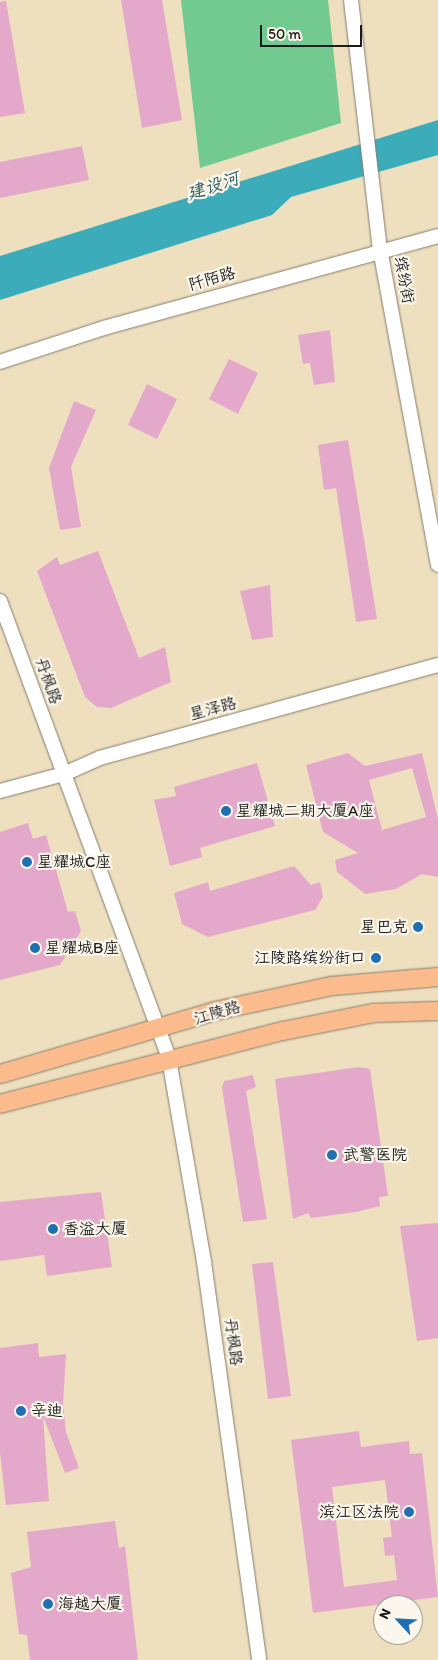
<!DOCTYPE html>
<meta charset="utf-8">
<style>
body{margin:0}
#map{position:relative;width:438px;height:1660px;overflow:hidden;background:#eee0bf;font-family:Itim,"LXGW WenKai TC",sans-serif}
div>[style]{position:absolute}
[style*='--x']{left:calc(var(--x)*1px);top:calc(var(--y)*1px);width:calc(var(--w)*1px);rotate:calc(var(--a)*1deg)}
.green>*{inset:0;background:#72ca90}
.water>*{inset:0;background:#3dacba}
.building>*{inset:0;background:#e4a8cb}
.roads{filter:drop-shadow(0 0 1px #857e6e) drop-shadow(0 0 1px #857e6e)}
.minor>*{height:14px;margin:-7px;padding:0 7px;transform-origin:7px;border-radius:7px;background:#fff}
.major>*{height:18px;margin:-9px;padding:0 9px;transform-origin:9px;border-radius:9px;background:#fbbb8d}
.dots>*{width:14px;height:14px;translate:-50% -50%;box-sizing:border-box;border:2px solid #fbf7ec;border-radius:50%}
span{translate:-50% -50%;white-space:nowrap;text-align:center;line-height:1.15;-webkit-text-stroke:4.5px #fbf7ec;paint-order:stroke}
.street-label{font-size:16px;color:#1c1c1c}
.poi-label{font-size:16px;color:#1c1c1c}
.left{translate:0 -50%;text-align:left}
.right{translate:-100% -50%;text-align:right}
.water-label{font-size:18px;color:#2b5d63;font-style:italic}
.north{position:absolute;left:373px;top:1595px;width:50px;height:50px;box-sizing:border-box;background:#fbf7ec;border:1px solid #a29f99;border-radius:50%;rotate:295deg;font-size:14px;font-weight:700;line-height:20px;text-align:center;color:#1c1c1c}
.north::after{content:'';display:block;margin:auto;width:18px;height:22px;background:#1f6fb2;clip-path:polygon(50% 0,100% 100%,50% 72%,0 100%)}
.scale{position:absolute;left:260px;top:25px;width:102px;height:22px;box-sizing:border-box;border:2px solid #1c1c1c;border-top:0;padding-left:6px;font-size:15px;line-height:18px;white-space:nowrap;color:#1c1c1c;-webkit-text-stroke:4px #fbf7ec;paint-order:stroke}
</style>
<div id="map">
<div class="green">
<i style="clip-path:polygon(181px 0,328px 0,341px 123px,200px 168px)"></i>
</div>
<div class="water">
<i style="clip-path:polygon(438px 120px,438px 155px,291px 197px,272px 215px,0 300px,0 256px)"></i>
</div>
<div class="building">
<i style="clip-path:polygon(121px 0,162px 0,182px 120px,142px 128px)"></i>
<i style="clip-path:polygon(6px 1px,25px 113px,0 117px,0 2px)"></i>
<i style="clip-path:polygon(82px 146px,89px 180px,0 198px,0 162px)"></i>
<i style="clip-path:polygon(330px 330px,335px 382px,314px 385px,310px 363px,303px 364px,298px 335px)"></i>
<i style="clip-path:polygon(229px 359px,258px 373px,238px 414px,209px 399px)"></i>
<i style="clip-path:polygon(147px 384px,177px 399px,157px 439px,128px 425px)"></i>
<i style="clip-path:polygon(74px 401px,96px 410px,71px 467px,81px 527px,60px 530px,49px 468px)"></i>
<i style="clip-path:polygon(348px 440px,377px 619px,356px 622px,336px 488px,324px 490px,318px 445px)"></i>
<i style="clip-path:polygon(98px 551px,139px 658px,165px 647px,171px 682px,111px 708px,97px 707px,85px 697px,37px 571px,57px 557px,60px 565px)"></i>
<i style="clip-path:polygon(270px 585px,273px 637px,252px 640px,240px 591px)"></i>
<i style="clip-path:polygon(evenodd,348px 753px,365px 766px,422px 753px,438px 819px,438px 877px,422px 874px,396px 889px,365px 894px,337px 872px,335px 860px,358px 853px,323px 832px,306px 765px,348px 753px,412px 768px,426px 817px,382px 830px,369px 780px,412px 768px)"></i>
<i style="clip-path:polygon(257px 763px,275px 826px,200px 848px,202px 857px,170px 866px,154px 800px,176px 796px,174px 787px)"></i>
<i style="clip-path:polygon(28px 823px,33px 839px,46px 835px,68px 912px,75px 911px,81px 931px,60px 965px,0 980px,0 832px)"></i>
<i style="clip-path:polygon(294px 866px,311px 885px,320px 882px,323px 897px,315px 910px,208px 937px,182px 924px,174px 893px,208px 882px,210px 891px)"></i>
<i style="clip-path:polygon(359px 1067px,370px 1069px,388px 1196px,379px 1197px,380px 1206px,356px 1212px,311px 1218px,308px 1213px,293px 1219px,275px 1079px)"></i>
<i style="clip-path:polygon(253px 1075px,256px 1087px,246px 1091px,267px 1219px,243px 1222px,222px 1088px,224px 1081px)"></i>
<i style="clip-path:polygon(101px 1192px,112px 1267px,47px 1276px,44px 1255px,0 1261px,0 1202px)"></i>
<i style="clip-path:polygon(438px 1223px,438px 1338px,417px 1341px,400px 1226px)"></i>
<i style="clip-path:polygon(273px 1262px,291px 1396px,268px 1399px,252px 1264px)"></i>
<i style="clip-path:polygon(38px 1343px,39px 1357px,66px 1354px,63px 1404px,66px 1432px,79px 1468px,65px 1473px,43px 1416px,49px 1501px,6px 1505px,0 1453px,0 1348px)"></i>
<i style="clip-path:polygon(evenodd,359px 1431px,361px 1447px,409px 1441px,410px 1454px,422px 1453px,438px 1597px,313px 1613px,291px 1440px,359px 1431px,385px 1480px,392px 1537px,383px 1538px,385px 1556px,394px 1555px,397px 1580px,344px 1587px,332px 1487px,385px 1480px)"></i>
<i style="clip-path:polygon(115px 1521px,119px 1548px,125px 1546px,138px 1660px,30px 1660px,27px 1635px,19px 1634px,11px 1573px,31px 1567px,27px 1532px)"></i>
</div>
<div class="roads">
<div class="minor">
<i style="--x:351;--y:0;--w:251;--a:83.4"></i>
<i style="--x:380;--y:249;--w:321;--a:79.6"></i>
<i style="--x:0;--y:362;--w:109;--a:-18.1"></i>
<i style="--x:104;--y:328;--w:346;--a:-15.4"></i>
<i style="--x:0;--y:601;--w:488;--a:69.7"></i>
<i style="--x:169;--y:1059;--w:206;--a:80.2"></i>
<i style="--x:204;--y:1262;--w:402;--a:82.1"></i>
<i style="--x:0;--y:791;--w:66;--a:-14.9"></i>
<i style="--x:64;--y:774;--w:39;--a:-24"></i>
<i style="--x:100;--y:758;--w:351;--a:-15.4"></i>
</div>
<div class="major">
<i style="--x:0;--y:1074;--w:224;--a:-16.3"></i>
<i style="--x:215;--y:1011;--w:120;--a:-12.1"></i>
<i style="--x:332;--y:986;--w:106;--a:-4.9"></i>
<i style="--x:0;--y:1104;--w:292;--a:-14.5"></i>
<i style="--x:283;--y:1031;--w:93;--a:-11.2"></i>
<i style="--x:374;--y:1013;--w:64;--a:-1.8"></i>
</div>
</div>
<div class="dots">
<i style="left:226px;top:811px;background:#1f6fb2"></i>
<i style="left:27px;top:862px;background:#1f6fb2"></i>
<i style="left:418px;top:927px;background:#1f6fb2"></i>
<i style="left:35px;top:948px;background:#1f6fb2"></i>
<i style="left:376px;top:958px;background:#1f6fb2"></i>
<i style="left:332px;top:1155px;background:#1f6fb2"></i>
<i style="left:53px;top:1229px;background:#1f6fb2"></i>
<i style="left:21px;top:1411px;background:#1f6fb2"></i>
<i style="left:409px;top:1512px;background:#1f6fb2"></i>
<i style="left:48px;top:1604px;background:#1f6fb2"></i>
</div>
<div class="street-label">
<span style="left:212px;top:279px;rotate:-16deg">阡陌路</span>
<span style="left:404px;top:280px;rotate:79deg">缤纷街</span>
<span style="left:48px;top:681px;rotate:70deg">丹枫路</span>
<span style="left:213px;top:709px;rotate:-15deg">星泽路</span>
<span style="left:217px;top:1013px;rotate:-16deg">江陵路</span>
<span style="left:233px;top:1342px;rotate:82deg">丹枫路</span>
</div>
<div class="poi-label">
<span class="left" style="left:236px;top:811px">星耀城二期大厦A座</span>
<span class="left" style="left:37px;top:862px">星耀城C座</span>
<span class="right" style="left:408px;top:927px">星巴克</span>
<span class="left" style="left:45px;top:948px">星耀城B座</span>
<span class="right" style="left:366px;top:958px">江陵路缤纷街口</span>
<span class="left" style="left:343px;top:1155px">武警医院</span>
<span class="left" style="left:63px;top:1229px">香溢大厦</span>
<span class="left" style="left:31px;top:1411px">辛迪</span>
<span class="right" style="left:399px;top:1512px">滨江区法院</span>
<span class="left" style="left:58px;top:1604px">海越大厦</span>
</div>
<div class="water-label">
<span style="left:213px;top:186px;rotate:-18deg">建设河</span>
</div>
<div class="north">N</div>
<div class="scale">50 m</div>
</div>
